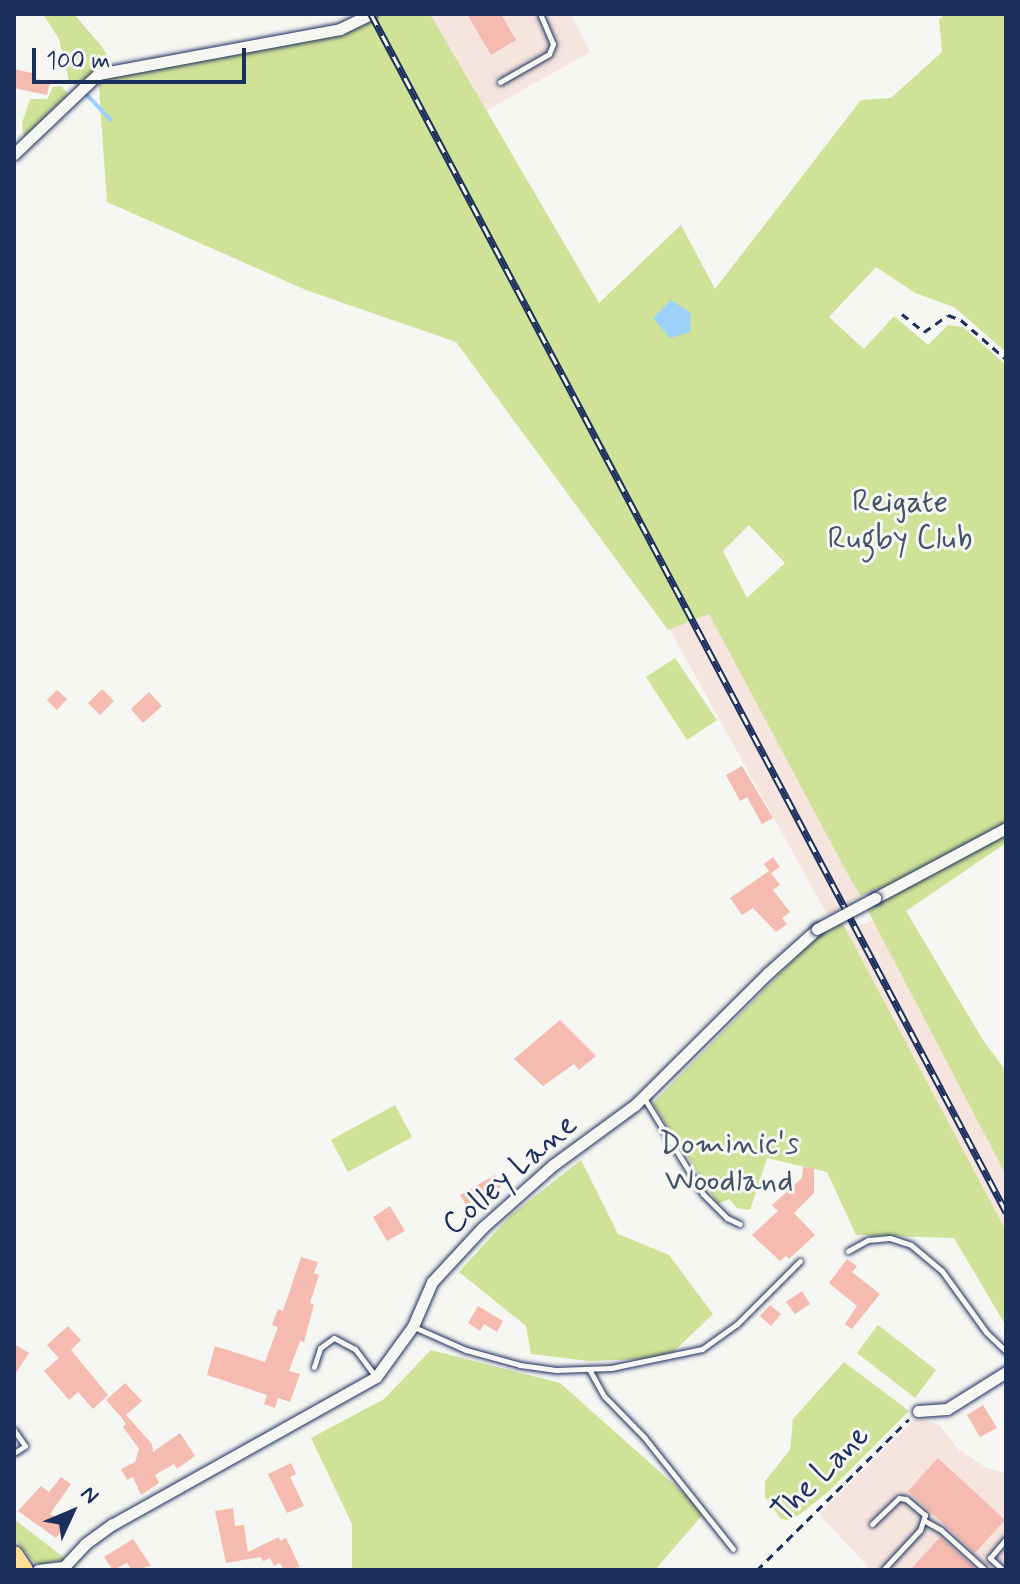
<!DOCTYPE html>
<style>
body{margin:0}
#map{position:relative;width:1020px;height:1584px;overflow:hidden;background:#f6f6f2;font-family:Mynerve,sans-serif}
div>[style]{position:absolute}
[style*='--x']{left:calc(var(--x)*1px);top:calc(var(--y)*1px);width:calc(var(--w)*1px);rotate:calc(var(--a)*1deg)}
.built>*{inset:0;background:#f6e4de}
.green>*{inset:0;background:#d0e297}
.water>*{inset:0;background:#9cd1fa}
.stream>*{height:4px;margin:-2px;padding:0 2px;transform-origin:2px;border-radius:2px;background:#9cd1fa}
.building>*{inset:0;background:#f5bbb0}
.path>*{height:3px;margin-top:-1.5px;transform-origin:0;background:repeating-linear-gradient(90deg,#1b2f5e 0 8px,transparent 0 14px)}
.roads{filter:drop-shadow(0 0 2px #1b2f5e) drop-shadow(0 0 2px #1b2f5e)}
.lane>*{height:5px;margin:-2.5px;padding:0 2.5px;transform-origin:2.5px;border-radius:2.5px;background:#f6f6f2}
.street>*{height:11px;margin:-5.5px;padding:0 5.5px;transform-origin:5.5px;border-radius:5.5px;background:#f6f6f2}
.primary>*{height:18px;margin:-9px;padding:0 9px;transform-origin:9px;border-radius:9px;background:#fcde96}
.rail>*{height:7px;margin-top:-3.5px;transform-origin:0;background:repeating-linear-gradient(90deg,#f6f6f2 0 12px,#1b2f5e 0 24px);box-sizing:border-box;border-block:2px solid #1b2f5e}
.bridges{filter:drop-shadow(0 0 2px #1b2f5e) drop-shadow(0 0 2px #1b2f5e)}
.street-bridge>*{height:11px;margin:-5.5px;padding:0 5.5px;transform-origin:5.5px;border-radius:5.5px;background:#f6f6f2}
span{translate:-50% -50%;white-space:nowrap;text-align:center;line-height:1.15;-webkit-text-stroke:6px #f6f6f2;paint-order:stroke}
.park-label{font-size:32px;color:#3f5369}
.street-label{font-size:32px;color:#1b2f5e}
.frame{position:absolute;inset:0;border:16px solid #1b2f5e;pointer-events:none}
.north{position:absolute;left:32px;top:1472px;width:80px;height:80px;-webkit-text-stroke:6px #f6f6f2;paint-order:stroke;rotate:46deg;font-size:22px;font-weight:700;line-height:32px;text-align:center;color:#1b2f5e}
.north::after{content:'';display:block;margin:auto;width:28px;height:36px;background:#1b2f5e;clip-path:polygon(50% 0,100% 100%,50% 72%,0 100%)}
.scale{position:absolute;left:32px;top:48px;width:214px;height:36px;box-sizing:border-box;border:4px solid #1b2f5e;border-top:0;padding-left:10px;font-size:24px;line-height:28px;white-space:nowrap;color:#1b2f5e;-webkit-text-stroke:6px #f6f6f2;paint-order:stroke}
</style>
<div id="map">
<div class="built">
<i style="clip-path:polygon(430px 14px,571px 14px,590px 52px,487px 110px,852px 882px,861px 896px,828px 916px,351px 53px,436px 26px)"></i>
<i style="clip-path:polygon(886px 916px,1006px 1072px,1006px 1326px,834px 934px)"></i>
<i style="clip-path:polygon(917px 1417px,940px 1426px,959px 1450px,985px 1467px,1006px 1474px,1006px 1570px,871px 1570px,819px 1514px)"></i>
</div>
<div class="green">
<i style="clip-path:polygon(43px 14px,74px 14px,103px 48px,111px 64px,96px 70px,77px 86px,69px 81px,59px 39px)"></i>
<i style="clip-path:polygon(evenodd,372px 14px,430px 14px,599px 303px,681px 225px,715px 289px,861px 100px,891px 98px,942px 52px,939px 19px,946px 14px,1006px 14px,1006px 352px,954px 307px,915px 293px,876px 267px,829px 317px,864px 349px,894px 316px,928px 345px,948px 325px,963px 327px,1006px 365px,1006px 843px,906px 911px,983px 1040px,1006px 1071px,1006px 1175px,867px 909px,884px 899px,877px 888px,861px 896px,852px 882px,709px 614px,668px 630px,456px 342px,306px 290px,107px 202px,98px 74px,342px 28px,372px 14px,749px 525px,785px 563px,747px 598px,723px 551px,749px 525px)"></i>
<i style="clip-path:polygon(61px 86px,68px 94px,24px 137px,22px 123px,30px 99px,47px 99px,53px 87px)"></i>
<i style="clip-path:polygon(675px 658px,717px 720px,687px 740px,646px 677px)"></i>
<i style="clip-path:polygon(842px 922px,1006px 1231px,1006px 1326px,954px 1238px,856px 1235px,827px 1172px,767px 1158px,750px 1210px,737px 1208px,729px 1199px,718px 1204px,653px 1103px,820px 933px)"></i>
<i style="clip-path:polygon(395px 1105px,412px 1137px,348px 1172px,331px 1140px)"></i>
<i style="clip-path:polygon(581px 1160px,618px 1234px,669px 1255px,713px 1314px,667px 1358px,589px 1361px,531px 1354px,526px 1326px,459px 1272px,511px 1215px)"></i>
<i style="clip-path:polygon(878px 1325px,936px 1370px,915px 1398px,857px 1353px)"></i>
<i style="clip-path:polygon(431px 1350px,560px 1383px,705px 1512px,655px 1570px,352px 1570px,352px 1524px,311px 1438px,384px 1399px)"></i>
<i style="clip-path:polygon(844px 1362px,909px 1411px,831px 1489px,802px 1513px,789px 1520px,781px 1519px,765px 1497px,765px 1481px,790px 1450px,793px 1419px)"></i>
<i style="clip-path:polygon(14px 1519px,58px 1553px,76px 1567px,71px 1570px,60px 1560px,38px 1565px,34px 1562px,14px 1539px)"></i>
</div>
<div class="water">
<i style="clip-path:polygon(671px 300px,691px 313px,690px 332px,670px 338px,653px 318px)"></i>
</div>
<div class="stream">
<i style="--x:83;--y:91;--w:40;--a:46"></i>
</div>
<div class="building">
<i style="clip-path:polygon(467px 14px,501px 14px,516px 40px,491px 55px)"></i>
<i style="clip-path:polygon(14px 69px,36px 74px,35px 79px,50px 82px,47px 95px,14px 88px)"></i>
<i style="clip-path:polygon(102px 689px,114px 701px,100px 715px,88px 703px)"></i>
<i style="clip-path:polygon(57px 690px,67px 699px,57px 710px,47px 700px)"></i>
<i style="clip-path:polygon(149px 692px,162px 706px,143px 723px,131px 709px)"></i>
<i style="clip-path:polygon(742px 766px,773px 818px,762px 824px,747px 797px,740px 801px,726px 775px)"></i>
<i style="clip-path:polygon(773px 857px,780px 867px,771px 873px,780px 885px,773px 890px,790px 912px,782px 918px,787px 924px,776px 932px,753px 908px,742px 915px,730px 898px,769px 871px,764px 864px)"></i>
<i style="clip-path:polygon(560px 1020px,596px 1056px,579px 1070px,574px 1064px,543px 1086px,514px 1059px)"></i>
<i style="clip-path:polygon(803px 1167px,814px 1168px,814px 1193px,794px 1213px,815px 1235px,789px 1259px,786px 1256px,780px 1261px,752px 1235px,778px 1211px,772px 1205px,802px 1178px)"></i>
<i style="clip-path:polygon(495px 1175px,501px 1187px,466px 1205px,460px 1195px)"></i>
<i style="clip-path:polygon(390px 1206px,405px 1231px,387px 1241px,373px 1217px)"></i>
<i style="clip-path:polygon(301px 1257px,318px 1262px,314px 1273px,319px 1275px,310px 1303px,314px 1304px,304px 1342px,300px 1341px,289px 1371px,300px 1374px,290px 1402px,278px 1398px,275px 1408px,264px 1404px,267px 1395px,207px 1375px,215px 1346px,265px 1362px,278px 1327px,272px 1325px,278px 1309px,283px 1311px)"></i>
<i style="clip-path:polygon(847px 1259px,857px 1266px,852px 1272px,880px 1294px,852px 1329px,845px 1324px,857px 1306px,829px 1283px)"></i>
<i style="clip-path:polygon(802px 1291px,810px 1304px,795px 1314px,786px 1302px)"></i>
<i style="clip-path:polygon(770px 1305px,781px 1314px,771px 1326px,760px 1316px)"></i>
<i style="clip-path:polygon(478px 1306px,503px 1321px,497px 1332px,484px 1324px,480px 1331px,468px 1323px)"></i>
<i style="clip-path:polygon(68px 1326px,81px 1340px,71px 1350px,108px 1395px,93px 1409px,78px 1392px,69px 1400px,44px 1371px,59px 1358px,47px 1345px)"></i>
<i style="clip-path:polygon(14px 1344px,29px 1353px,14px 1376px)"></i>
<i style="clip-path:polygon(125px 1383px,142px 1401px,126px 1415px,152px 1444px,153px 1452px,180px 1433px,195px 1456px,177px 1469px,174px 1464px,155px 1475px,159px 1483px,141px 1495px,133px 1477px,127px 1480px,121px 1469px,135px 1462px,139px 1449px,123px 1427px,126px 1424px,122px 1418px,106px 1400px)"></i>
<i style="clip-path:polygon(983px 1405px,997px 1428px,980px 1437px,967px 1415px)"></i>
<i style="clip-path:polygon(938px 1458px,1005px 1520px,975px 1553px,908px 1491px)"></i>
<i style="clip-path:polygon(291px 1463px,296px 1474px,290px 1477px,304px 1506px,287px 1513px,268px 1474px)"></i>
<i style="clip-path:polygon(61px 1477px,71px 1484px,50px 1514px,65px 1525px,56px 1538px,18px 1511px,41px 1486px,49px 1492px)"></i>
<i style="clip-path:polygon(233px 1508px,235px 1526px,244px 1525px,248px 1552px,279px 1537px,280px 1541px,286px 1538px,300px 1567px,284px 1570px,280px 1563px,274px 1566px,270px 1558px,263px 1561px,261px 1557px,226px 1563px,215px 1511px)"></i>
<i style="clip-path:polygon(940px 1537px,977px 1570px,910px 1570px)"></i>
<i style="clip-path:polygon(133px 1539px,151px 1566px,132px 1570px,127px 1563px,113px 1570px,104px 1557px)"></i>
</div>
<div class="path">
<i style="--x:902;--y:314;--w:28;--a:39"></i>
<i style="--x:924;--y:332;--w:29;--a:-35"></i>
<i style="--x:948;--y:315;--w:14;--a:21"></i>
<i style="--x:961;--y:320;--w:60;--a:40.9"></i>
<i style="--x:757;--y:1570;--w:214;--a:-44.8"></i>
</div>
<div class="roads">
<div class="lane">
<i style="--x:500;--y:82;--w:56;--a:-29.7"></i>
<i style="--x:549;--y:54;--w:11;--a:-68"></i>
<i style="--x:553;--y:44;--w:33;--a:-113"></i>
<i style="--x:644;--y:1098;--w:113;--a:58.4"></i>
<i style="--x:703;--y:1194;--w:34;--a:45"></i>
<i style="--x:727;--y:1218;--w:14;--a:25"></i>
<i style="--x:848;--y:1251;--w:23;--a:-29"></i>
<i style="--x:868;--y:1240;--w:22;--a:-5"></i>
<i style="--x:890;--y:1238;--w:22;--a:18"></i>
<i style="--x:911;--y:1245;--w:40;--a:40"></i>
<i style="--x:942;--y:1271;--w:75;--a:54.2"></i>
<i style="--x:986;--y:1332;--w:28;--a:44"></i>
<i style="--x:414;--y:1327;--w:57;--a:23.9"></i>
<i style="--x:466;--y:1350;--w:56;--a:15.5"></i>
<i style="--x:520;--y:1365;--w:36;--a:8"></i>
<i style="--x:556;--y:1370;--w:55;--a:-2.1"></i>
<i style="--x:611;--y:1368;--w:93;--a:-11.8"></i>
<i style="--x:702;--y:1349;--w:43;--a:-35.5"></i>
<i style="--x:737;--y:1324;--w:89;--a:-45"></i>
<i style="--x:314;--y:1367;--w:20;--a:-72"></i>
<i style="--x:320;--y:1348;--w:17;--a:-36"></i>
<i style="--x:334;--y:1338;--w:24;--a:28"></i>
<i style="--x:355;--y:1349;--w:34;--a:53"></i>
<i style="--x:589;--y:1369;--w:31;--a:61"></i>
<i style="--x:604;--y:1396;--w:57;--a:45.7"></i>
<i style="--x:644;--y:1437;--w:143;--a:51.5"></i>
<i style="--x:14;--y:1430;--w:19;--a:55"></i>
<i style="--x:25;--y:1446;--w:13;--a:148"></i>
<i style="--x:925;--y:1521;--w:18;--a:29"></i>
<i style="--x:941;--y:1530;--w:59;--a:42.3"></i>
<i style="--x:872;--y:1524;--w:37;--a:-44"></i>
<i style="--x:899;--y:1498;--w:7;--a:8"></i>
<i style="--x:906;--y:1499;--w:25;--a:40"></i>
<i style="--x:925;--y:1515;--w:16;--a:108"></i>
<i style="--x:920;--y:1530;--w:54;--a:132.8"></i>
<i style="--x:1003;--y:1570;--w:18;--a:-137"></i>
<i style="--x:990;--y:1558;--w:25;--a:-50"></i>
</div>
<div class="street">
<i style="--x:14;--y:154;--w:116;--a:-43.6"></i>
<i style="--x:98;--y:74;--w:246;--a:-10.5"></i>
<i style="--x:340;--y:29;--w:34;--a:-26"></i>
<i style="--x:875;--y:898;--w:149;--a:-28.1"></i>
<i style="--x:918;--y:1411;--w:29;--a:-4"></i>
<i style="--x:947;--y:1409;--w:70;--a:-32.1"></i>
<i style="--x:38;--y:1570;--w:25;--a:-7"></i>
<i style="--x:61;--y:1570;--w:35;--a:-47"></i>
<i style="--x:85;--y:1544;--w:34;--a:-36"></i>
<i style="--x:113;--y:1524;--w:301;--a:-29.2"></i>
<i style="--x:376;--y:1377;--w:63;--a:-54"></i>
<i style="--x:413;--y:1326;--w:48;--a:-66.6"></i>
<i style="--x:432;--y:1282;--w:74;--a:-47.2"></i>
<i style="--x:482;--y:1228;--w:95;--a:-41.6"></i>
<i style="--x:553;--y:1165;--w:102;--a:-36.2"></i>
<i style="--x:635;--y:1105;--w:187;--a:-44.8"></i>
<i style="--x:768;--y:973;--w:66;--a:-41.9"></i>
</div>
<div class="primary">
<i style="--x:14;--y:1555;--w:18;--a:56"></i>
</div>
</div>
<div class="rail">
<i style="--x:371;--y:14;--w:1356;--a:62.07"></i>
</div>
<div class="bridges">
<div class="street-bridge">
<i style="--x:817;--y:929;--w:66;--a:-28.1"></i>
</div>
</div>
<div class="park-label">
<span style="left:900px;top:521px">Reigate<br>Rugby Club</span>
<span style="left:729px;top:1163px">Dominic's<br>Woodland</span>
</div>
<div class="street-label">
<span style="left:510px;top:1175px;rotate:-41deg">Colley Lane</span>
<span style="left:821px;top:1474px;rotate:-45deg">The Lane</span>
</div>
<div class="frame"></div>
<div class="north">N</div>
<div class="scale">100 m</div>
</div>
